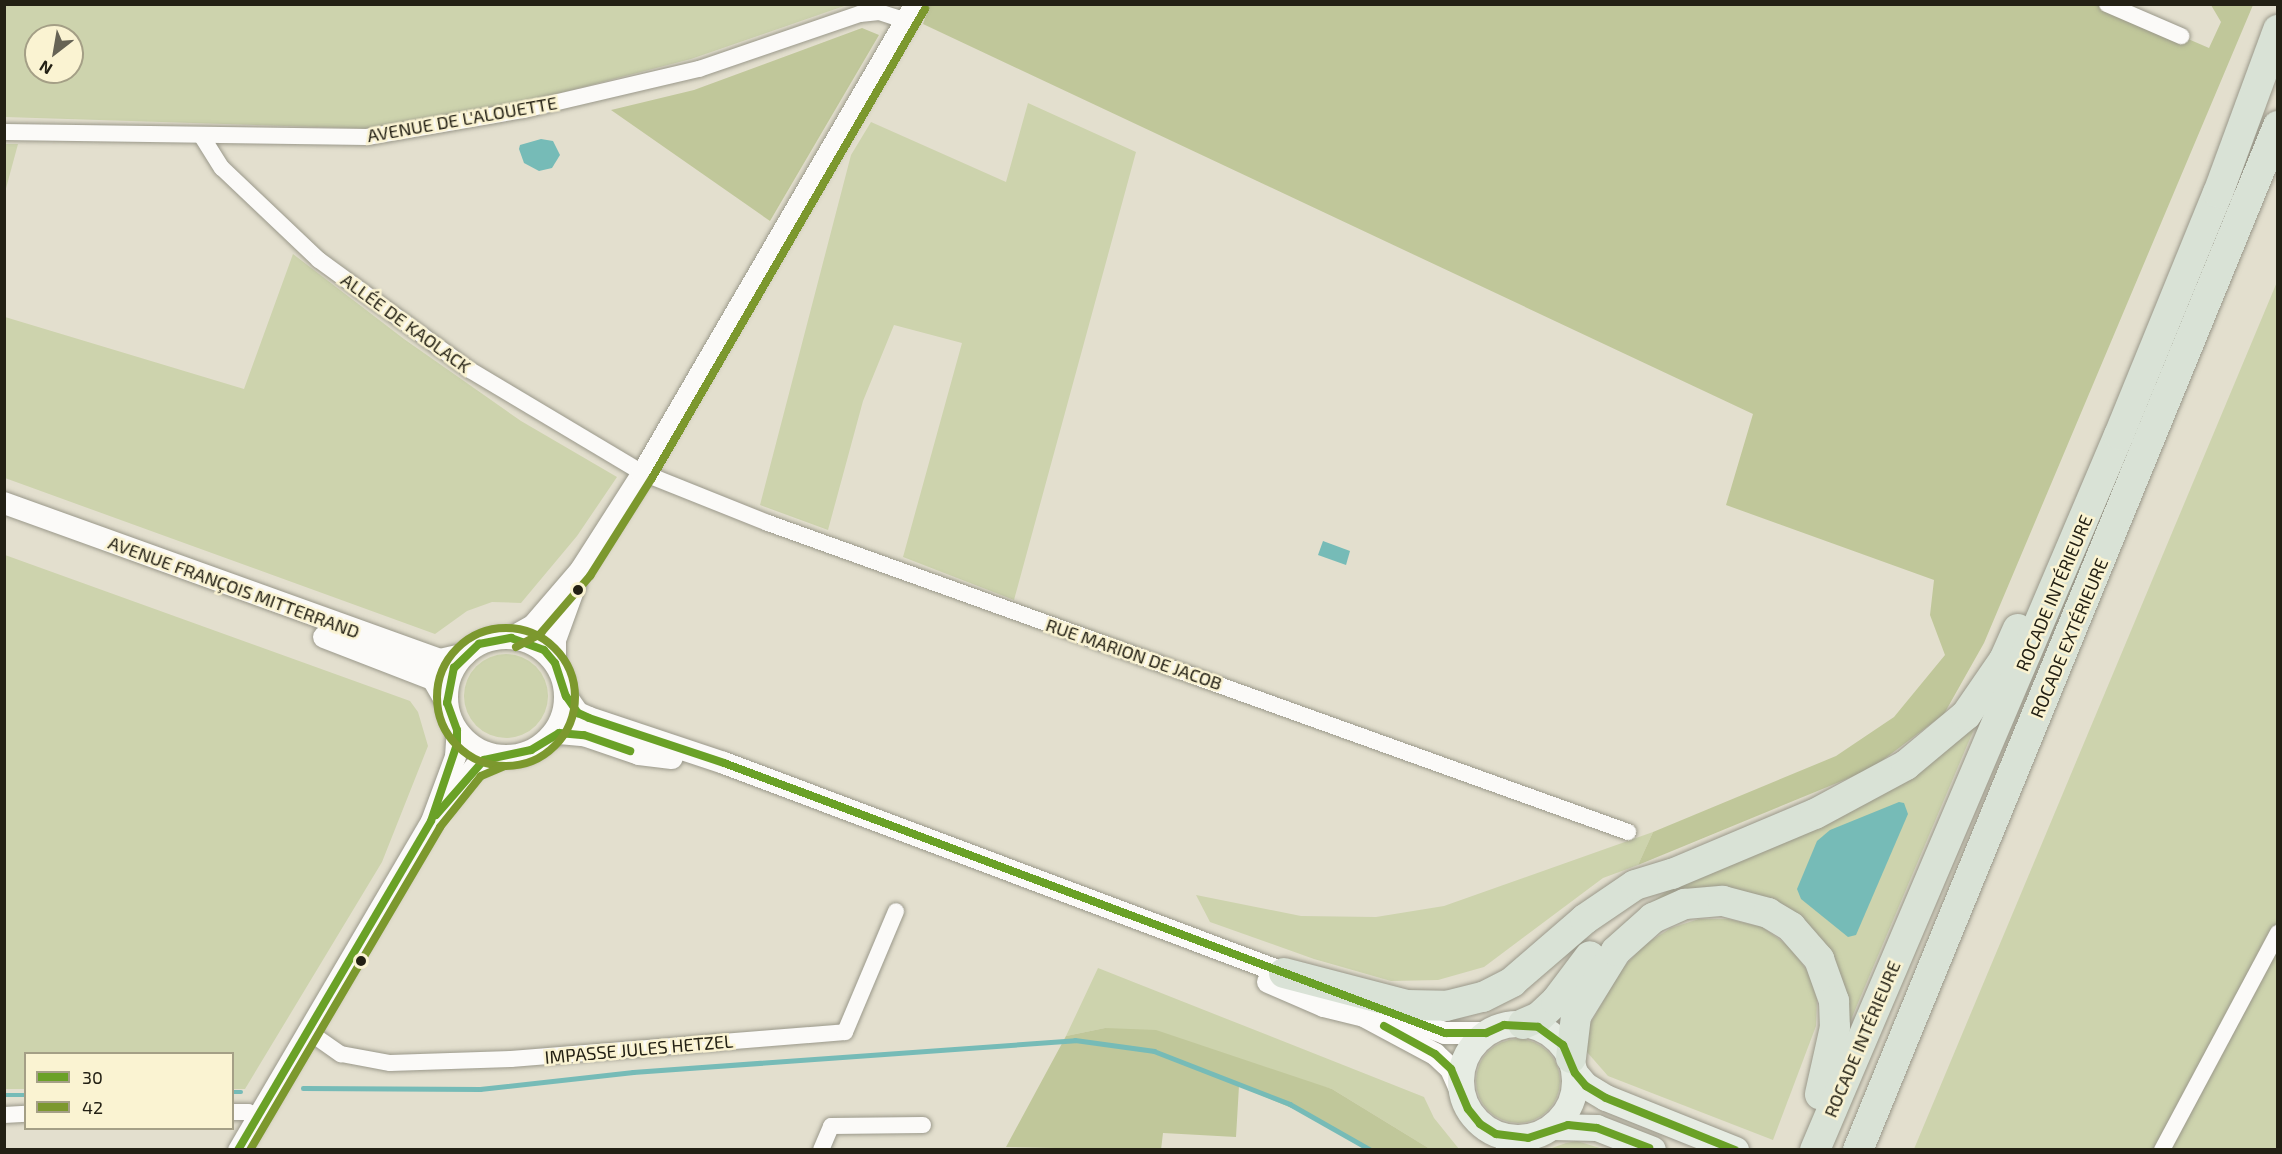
<!DOCTYPE html>
<meta charset="utf-8">
<style>
body{margin:0}
#map{position:relative;width:2282px;height:1154px;overflow:hidden;background:#e3dfce;font-family:"Exo 2",sans-serif}
div>[style]{position:absolute}
[style*='--x']{left:calc(var(--x)*1px);top:calc(var(--y)*1px);width:calc(var(--w)*1px);rotate:calc(var(--a)*1deg)}
.green>*{inset:0;background:#cdd3ad}
.round{border-radius:50%}
.forest>*{inset:0;background:#c0c79a}
.water>*{inset:0;background:#76bbb7}
.stream>*{height:4.5px;margin:-2.25px;padding:0 2.25px;transform-origin:2.25px;border-radius:2.25px;background:#76bbb7}
.roads{filter:drop-shadow(0 0 2px #9a988a) drop-shadow(0 0 2px #9a988a)}
.minor>*{height:16px;margin:-8px;padding:0 8px;transform-origin:8px;border-radius:8px;background:#fbfaf8}
.tertiary>*{height:21px;margin:-10.5px;padding:0 10.5px;transform-origin:10.5px;border-radius:10.5px;background:#fbfaf8}
.secondary>*{height:22px;margin:-11px;padding:0 11px;transform-origin:11px;border-radius:11px;background:#fbfaf8}
.secondary>.ring{margin:-11px;padding:0;box-sizing:content-box;background:none;border:22px solid #fbfaf8;border-radius:50%}
.primary>*{height:26px;margin:-13px;padding:0 13px;transform-origin:13px;border-radius:13px;background:#e6ece3}
.primary>.ring{margin:-13px;padding:0;box-sizing:content-box;background:none;border:26px solid #e6ece3;border-radius:50%}
.motorway>*{height:30px;margin:-15px;padding:0 15px;transform-origin:15px;border-radius:15px;background:#d9e2d6}
.bus-1>*{height:8px;margin:-4px;padding:0 4px;transform-origin:4px;border-radius:4px;background:#6aa127}
.bus-2>*{height:8px;margin:-4px;padding:0 4px;transform-origin:4px;border-radius:4px;background:#7c982e}
.bus-2>.ring{margin:-4px;padding:0;box-sizing:content-box;background:none;border:8px solid #7c982e;border-radius:50%}
.dots>*{width:16px;height:16px;translate:-50% -50%;box-sizing:border-box;border:3px solid #faf3d2;border-radius:50%}
span{translate:-50% -50%;white-space:nowrap;text-align:center;line-height:1.15;-webkit-text-stroke:5px #faf3d2;paint-order:stroke}
.street-label{font-size:18px;color:#232014}
.frame{position:absolute;inset:0;border:6px solid #232014;pointer-events:none}
.legend{position:absolute;left:24px;top:1052px;width:210px;height:78px;box-sizing:border-box;background:#faf3d2;border:2px solid #a49f86;margin:0;padding:8px 10px;list-style:none;font-size:18px;color:#232014}
.legend li{display:flex;align-items:center;gap:12px;height:30px}
.legend b{width:30px;border:2px solid #a49f86}
.north{position:absolute;left:24px;top:24px;width:60px;height:60px;box-sizing:border-box;background:#faf3d2;border:2px solid #a49f86;border-radius:50%;rotate:211deg;font-size:16px;font-weight:700;line-height:24px;text-align:center;color:#232014}
.north::after{content:'';display:block;margin:auto;width:21px;height:27px;background:#666355;clip-path:polygon(50% 0,100% 100%,50% 72%,0 100%)}
</style>
<div id="map">
<div class="green">
<i style="clip-path:polygon(evenodd,4px 5px,847px 5px,691px 59px,533px 100px,380px 129px,5px 117px,4px 5px,36px 36px,72px 36px,72px 72px,36px 72px,36px 36px)"></i>
<i style="clip-path:polygon(1028px 103px,1136px 152px,1014px 600px,903px 557px,962px 343px,894px 325px,863px 401px,828px 530px,760px 505px,851px 155px,871px 122px,1006px 182px)"></i>
<i style="clip-path:polygon(5px 144px,18px 144px,5px 192px,4px 144px)"></i>
<i style="clip-path:polygon(293px 254px,404px 339px,521px 421px,617px 477px,577px 536px,521px 603px,492px 602px,467px 611px,435px 634px,5px 478px,5px 317px,244px 389px)"></i>
<i style="clip-path:polygon(2277px 282px,2277px 1149px,1914px 1149px)"></i>
<i style="clip-path:polygon(5px 555px,410px 701px,418px 712px,428px 746px,382px 862px,245px 1089px,233px 1089px,232px 1054px,26px 1054px,25px 1089px,5px 1089px)"></i>
<i class="round" style="left:464px;top:654px;width:84px;height:84px"></i>
<i style="clip-path:polygon(1977px 722px,1844px 1036px,1806px 927px,1664px 903px,1626px 921px,1670px 889px)"></i>
<i style="clip-path:polygon(1653px 832px,1638px 865px,1603px 878px,1484px 967px,1438px 980px,1391px 981px,1314px 959px,1210px 922px,1196px 895px,1301px 916px,1376px 917px,1444px 906px)"></i>
<i style="clip-path:polygon(1699px 919px,1728px 919px,1762px 927px,1790px 947px,1808px 972px,1817px 999px,1816px 1026px,1773px 1140px,1608px 1076px,1587px 1052px,1589px 1026px,1621px 970px,1644px 945px,1671px 928px)"></i>
<i style="clip-path:polygon(1098px 968px,1424px 1097px,1434px 1118px,1459px 1149px,1430px 1149px,1332px 1089px,1105px 1028px,1066px 1036px)"></i>
<i class="round" style="left:1476px;top:1039px;width:84px;height:84px"></i>
<i style="clip-path:polygon(1577px 1141px,1603px 1149px,1549px 1149px,1566px 1143px)"></i>
</div>
<div class="forest">
<i style="clip-path:polygon(930px 4px,2107px 4px,2209px 48px,2221px 22px,2211px 5px,2253px 5px,1984px 643px,1944px 714px,1871px 769px,1638px 865px,1653px 832px,1836px 756px,1894px 717px,1945px 655px,1930px 615px,1934px 580px,1726px 505px,1753px 414px,923px 24px)"></i>
<i style="clip-path:polygon(862px 28px,879px 35px,770px 221px,611px 110px,694px 90px)"></i>
<i style="clip-path:polygon(1105px 1028px,1156px 1030px,1332px 1089px,1430px 1149px,1366px 1149px,1299px 1111px,1239px 1086px,1236px 1137px,1163px 1133px,1161px 1150px,1006px 1147px,1066px 1036px)"></i>
</div>
<div class="water">
<i style="clip-path:polygon(541px 139px,553px 141px,560px 155px,552px 168px,539px 171px,524px 163px,519px 149px,520px 145px)"></i>
<i style="clip-path:polygon(1323px 541px,1350px 551px,1346px 565px,1318px 555px)"></i>
<i style="clip-path:polygon(1899px 802px,1904px 803px,1908px 814px,1856px 935px,1848px 937px,1801px 899px,1797px 889px,1817px 841px,1830px 830px)"></i>
</div>
<div class="stream">
<i style="--x:303;--y:1088;--w:177;--a:0.3"></i>
<i style="--x:480;--y:1089;--w:154;--a:-6.3"></i>
<i style="--x:633;--y:1072;--w:443;--a:-4.1"></i>
<i style="--x:1075;--y:1040;--w:80;--a:7.9"></i>
<i style="--x:1154;--y:1051;--w:146;--a:21.3"></i>
<i style="--x:1290;--y:1104;--w:93;--a:29.6"></i>
<i style="--x:232;--y:1092;--w:9;--a:0"></i>
<i style="--x:4;--y:1095;--w:22;--a:0"></i>
</div>
<div class="roads">
<div class="minor">
<i style="--x:2107;--y:4;--w:81;--a:23.4"></i>
<i style="--x:4;--y:132;--w:363;--a:0.8"></i>
<i style="--x:367;--y:137;--w:159;--a:-9.8"></i>
<i style="--x:524;--y:110;--w:180;--a:-13.2"></i>
<i style="--x:699;--y:69;--w:170;--a:-18.9"></i>
<i style="--x:860;--y:14;--w:19;--a:-6"></i>
<i style="--x:879;--y:12;--w:28;--a:18"></i>
<i style="--x:201;--y:135;--w:39;--a:58"></i>
<i style="--x:222;--y:168;--w:134;--a:43.5"></i>
<i style="--x:319;--y:260;--w:187;--a:36.1"></i>
<i style="--x:470;--y:370;--w:201;--a:30.8"></i>
<i style="--x:643;--y:473;--w:135;--a:21.8"></i>
<i style="--x:768;--y:523;--w:914;--a:19.76"></i>
<i style="--x:309;--y:1032;--w:39;--a:35"></i>
<i style="--x:341;--y:1054;--w:50;--a:10.4"></i>
<i style="--x:390;--y:1063;--w:121;--a:-1.9"></i>
<i style="--x:511;--y:1059;--w:335;--a:-4.6"></i>
<i style="--x:845;--y:1032;--w:131;--a:-67.1"></i>
<i style="--x:232;--y:1112;--w:16;--a:0"></i>
<i style="--x:248;--y:1112;--w:11;--a:27"></i>
<i style="--x:4;--y:1115;--w:22;--a:-3"></i>
<i style="--x:1501;--y:1135;--w:16;--a:75"></i>
<i style="--x:821;--y:1150;--w:26;--a:-67"></i>
<i style="--x:831;--y:1126;--w:92;--a:-0.6"></i>
<i style="--x:1522;--y:1150;--w:13;--a:-63"></i>
<i style="--x:2162;--y:1150;--w:246;--a:-61.9"></i>
</div>
<div class="tertiary">
<i style="--x:443;--y:806;--w:50;--a:-51.5"></i>
<i style="--x:474;--y:767;--w:28;--a:-23"></i>
<i style="--x:238;--y:1150;--w:381;--a:-59.6"></i>
<i style="--x:431;--y:821;--w:69;--a:-69.7"></i>
<i style="--x:455;--y:756;--w:26;--a:-86"></i>
</div>
<div class="secondary">
<i style="--x:4;--y:503;--w:463;--a:19.8"></i>
<i style="--x:440;--y:660;--w:26;--a:-13"></i>
<i style="--x:324;--y:637;--w:117;--a:21.1"></i>
<i style="--x:433;--y:679;--w:28;--a:60"></i>
<i style="--x:511;--y:638;--w:25;--a:-29"></i>
<i style="--x:533;--y:626;--w:74;--a:-49.4"></i>
<i style="--x:581;--y:570;--w:115;--a:-57.4"></i>
<i style="--x:643;--y:473;--w:543;--a:-59.8"></i>
<i class="ring" style="left:447px;top:638px;width:96px;height:96px"></i>
<i style="--x:555;--y:663;--w:23;--a:-90"></i>
<i style="--x:555;--y:640;--w:59;--a:-70"></i>
<i style="--x:566;--y:696;--w:21;--a:55"></i>
<i style="--x:578;--y:713;--w:12;--a:24"></i>
<i style="--x:589;--y:718;--w:142;--a:18.4"></i>
<i style="--x:724;--y:763;--w:614;--a:20.59"></i>
<i style="--x:549;--y:738;--w:11;--a:-27"></i>
<i style="--x:559;--y:733;--w:25;--a:5"></i>
<i style="--x:584;--y:735;--w:58;--a:19.1"></i>
<i style="--x:639;--y:754;--w:33;--a:7"></i>
<i style="--x:1268;--y:982;--w:61;--a:23.2"></i>
<i style="--x:1324;--y:1006;--w:41;--a:14"></i>
<i style="--x:1364;--y:1016;--w:81;--a:28.2"></i>
<i style="--x:1435;--y:1054;--w:22;--a:43"></i>
<i style="--x:1451;--y:1069;--w:24;--a:66"></i>
<i style="--x:1381;--y:1009;--w:68;--a:20.6"></i>
<i style="--x:1445;--y:1033;--w:41;--a:0"></i>
</div>
<div class="primary">
<i class="ring" style="left:1461px;top:1024px;width:88px;height:88px"></i>
<i style="--x:1575;--y:1073;--w:17;--a:50"></i>
<i style="--x:1586;--y:1086;--w:23;--a:31"></i>
<i style="--x:1606;--y:1098;--w:140;--a:21.8"></i>
<i style="--x:1552;--y:1127;--w:45;--a:1.3"></i>
<i style="--x:1597;--y:1128;--w:60;--a:21.4"></i>
</div>
<div class="motorway">
<i style="--x:1284;--y:973;--w:127;--a:14.6"></i>
<i style="--x:1407;--y:1005;--w:39;--a:1"></i>
<i style="--x:1446;--y:1006;--w:38;--a:-14"></i>
<i style="--x:1483;--y:997;--w:33;--a:-27"></i>
<i style="--x:1512;--y:982;--w:96;--a:-40.8"></i>
<i style="--x:1585;--y:919;--w:60;--a:-34.2"></i>
<i style="--x:1635;--y:885;--w:39;--a:-17"></i>
<i style="--x:1672;--y:874;--w:155;--a:-22.8"></i>
<i style="--x:1815;--y:814;--w:103;--a:-28.3"></i>
<i style="--x:1906;--y:765;--w:78;--a:-39.8"></i>
<i style="--x:1966;--y:715;--w:67;--a:-55.4"></i>
<i style="--x:2004;--y:660;--w:34;--a:-66"></i>
<i style="--x:1523;--y:1024;--w:17;--a:-24"></i>
<i style="--x:1539;--y:1017;--w:23;--a:-43"></i>
<i style="--x:1556;--y:1001;--w:56;--a:-52.9"></i>
<i style="--x:1571;--y:1058;--w:42;--a:-83.2"></i>
<i style="--x:1576;--y:1016;--w:76;--a:-58.4"></i>
<i style="--x:1616;--y:951;--w:50;--a:-41.7"></i>
<i style="--x:1653;--y:918;--w:35;--a:-24"></i>
<i style="--x:1685;--y:904;--w:38;--a:-5"></i>
<i style="--x:1723;--y:901;--w:47;--a:14.9"></i>
<i style="--x:1768;--y:913;--w:27;--a:31"></i>
<i style="--x:1791;--y:927;--w:43;--a:48.8"></i>
<i style="--x:1819;--y:959;--w:45;--a:70.3"></i>
<i style="--x:1834;--y:1001;--w:26;--a:88"></i>
<i style="--x:1835;--y:1027;--w:69;--a:102.6"></i>
<i style="--x:1815;--y:1150;--w:777;--a:-66.97"></i>
<i style="--x:2119;--y:435;--w:261;--a:-67.8"></i>
<i style="--x:2218;--y:193;--w:174;--a:-69.8"></i>
<i style="--x:1858;--y:1150;--w:1107;--a:-67.7"></i>
</div>
</div>
<div class="bus-1">
<i style="--x:436;--y:815;--w:73;--a:-48.9"></i>
<i style="--x:484;--y:760;--w:48;--a:-12"></i>
<i style="--x:531;--y:750;--w:33;--a:-31"></i>
<i style="--x:559;--y:733;--w:25;--a:5"></i>
<i style="--x:584;--y:735;--w:49;--a:19.2"></i>
<i style="--x:1384;--y:1026;--w:58;--a:28.8"></i>
<i style="--x:1435;--y:1054;--w:22;--a:43"></i>
<i style="--x:1451;--y:1069;--w:43;--a:67"></i>
<i style="--x:1468;--y:1109;--w:19;--a:51"></i>
<i style="--x:1480;--y:1124;--w:19;--a:32"></i>
<i style="--x:1496;--y:1134;--w:32;--a:7"></i>
<i style="--x:1528;--y:1138;--w:42;--a:-18"></i>
<i style="--x:1568;--y:1125;--w:29;--a:6"></i>
<i style="--x:1597;--y:1128;--w:56;--a:21"></i>
<i style="--x:238;--y:1150;--w:381;--a:-59.6"></i>
<i style="--x:431;--y:821;--w:81;--a:-71.3"></i>
<i style="--x:457;--y:744;--w:14;--a:-90"></i>
<i style="--x:457;--y:730;--w:29;--a:-110"></i>
<i style="--x:447;--y:703;--w:36;--a:-79"></i>
<i style="--x:454;--y:668;--w:35;--a:-44"></i>
<i style="--x:479;--y:644;--w:33;--a:-11"></i>
<i style="--x:511;--y:638;--w:35;--a:20"></i>
<i style="--x:544;--y:650;--w:17;--a:50"></i>
<i style="--x:555;--y:663;--w:35;--a:72"></i>
<i style="--x:566;--y:696;--w:21;--a:55"></i>
<i style="--x:578;--y:713;--w:12;--a:24"></i>
<i style="--x:589;--y:718;--w:142;--a:18.4"></i>
<i style="--x:724;--y:763;--w:770;--a:20.53"></i>
<i style="--x:1445;--y:1033;--w:41;--a:0"></i>
<i style="--x:1486;--y:1033;--w:20;--a:-24"></i>
<i style="--x:1504;--y:1025;--w:34;--a:3"></i>
<i style="--x:1538;--y:1027;--w:31;--a:36"></i>
<i style="--x:1563;--y:1045;--w:30;--a:67"></i>
<i style="--x:1575;--y:1073;--w:17;--a:50"></i>
<i style="--x:1586;--y:1086;--w:23;--a:31"></i>
<i style="--x:1606;--y:1098;--w:139;--a:22"></i>
</div>
<div class="bus-2">
<i class="ring" style="left:437px;top:628px;width:130px;height:130px"></i>
<i style="--x:516;--y:647;--w:27;--a:-28"></i>
<i style="--x:540;--y:634;--w:77;--a:-49.2"></i>
<i style="--x:590;--y:576;--w:116;--a:-57.7"></i>
<i style="--x:652;--y:478;--w:543;--a:-59.8"></i>
<i style="--x:250;--y:1150;--w:375;--a:-59.5"></i>
<i style="--x:440;--y:827;--w:65;--a:-51.2"></i>
<i style="--x:481;--y:776;--w:25;--a:-23"></i>
</div>
<div class="dots">
<i style="left:578px;top:590px;background:#232014"></i>
<i style="left:361px;top:961px;background:#232014"></i>
</div>
<div class="street-label">
<span style="left:462px;top:119px;rotate:-10deg">AVENUE DE L'ALOUETTE</span>
<span style="left:406px;top:323px;rotate:36deg">ALLÉE DE KAOLACK</span>
<span style="left:234px;top:587px;rotate:20deg">AVENUE FRANÇOIS MITTERRAND</span>
<span style="left:2054px;top:593px;rotate:-67deg">ROCADE INTÉRIEURE</span>
<span style="left:2069px;top:638px;rotate:-67deg">ROCADE EXTÉRIEURE</span>
<span style="left:1134px;top:654px;rotate:19deg">RUE MARION DE JACOB</span>
<span style="left:1862px;top:1039px;rotate:-67deg">ROCADE INTÉRIEURE</span>
<span style="left:639px;top:1049px;rotate:-5deg">IMPASSE JULES HETZEL</span>
</div>
<div class="frame"></div>
<ul class="legend">
<li><b style="height:8px;background:#6aa127"></b>30</li>
<li><b style="height:8px;background:#7c982e"></b>42</li>
</ul>
<div class="north">N</div>
</div>
